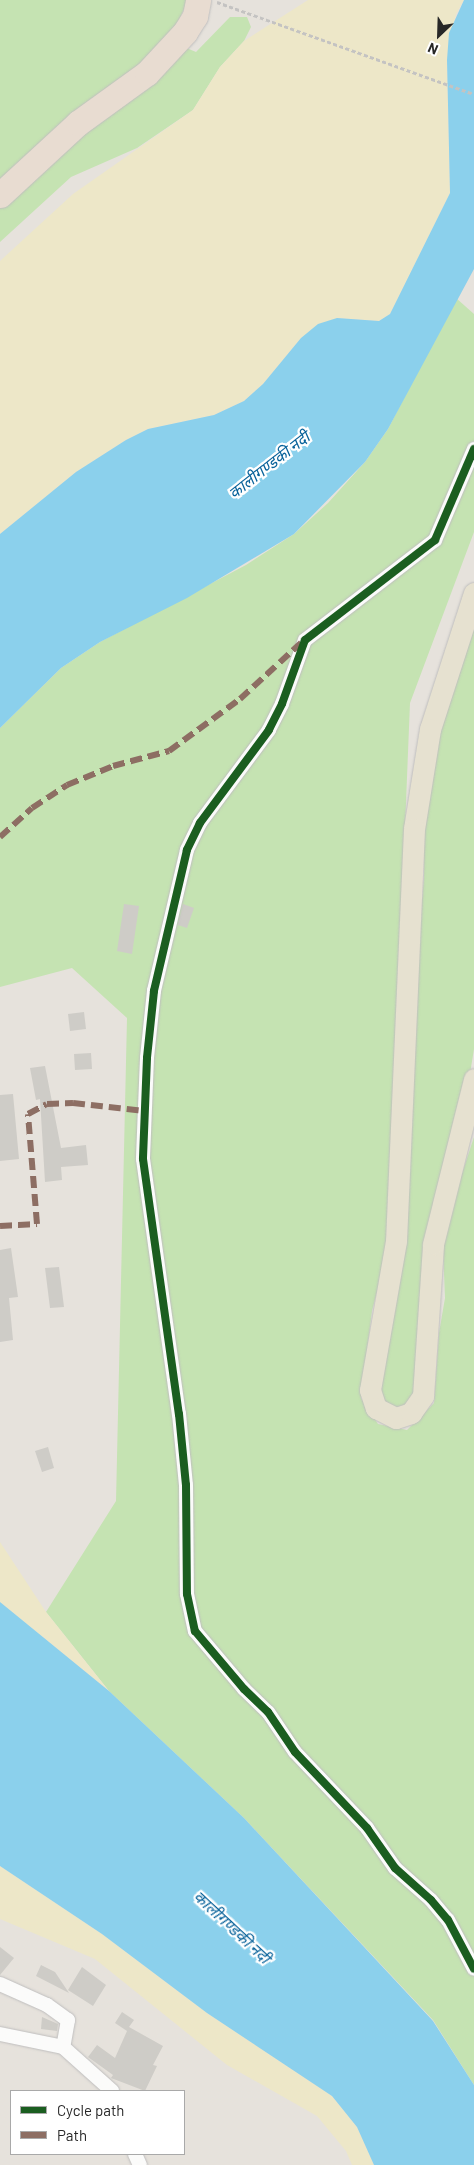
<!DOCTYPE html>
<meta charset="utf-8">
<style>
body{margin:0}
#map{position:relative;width:474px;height:2165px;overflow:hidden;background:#e6e2dc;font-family:Barlow,"Noto Sans Devanagari",sans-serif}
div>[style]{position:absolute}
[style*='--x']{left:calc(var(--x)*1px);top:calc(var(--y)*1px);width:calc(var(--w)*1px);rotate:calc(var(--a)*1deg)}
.green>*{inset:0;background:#c5e3b2}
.sand>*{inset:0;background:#ede7c8}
.water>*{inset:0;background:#8bd0ec}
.building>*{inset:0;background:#ceccc7}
.path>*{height:2.5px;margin-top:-1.25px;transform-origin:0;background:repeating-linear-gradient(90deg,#c4c3c2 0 4px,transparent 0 6.5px)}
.roads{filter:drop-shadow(0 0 1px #bfbebe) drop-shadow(0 0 1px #bfbebe)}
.street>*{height:14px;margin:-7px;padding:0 7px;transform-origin:7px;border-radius:7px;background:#fbfbfa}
.primary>*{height:21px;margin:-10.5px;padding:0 10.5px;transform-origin:10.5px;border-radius:10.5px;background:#e6e1d0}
.highway>*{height:25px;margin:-12.5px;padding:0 12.5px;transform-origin:12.5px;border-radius:12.5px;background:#e8dcd1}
.quiet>*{height:6px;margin-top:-3px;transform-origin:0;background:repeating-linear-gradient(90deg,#8d6e63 0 12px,transparent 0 18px)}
.cycleway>*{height:8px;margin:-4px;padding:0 4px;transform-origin:4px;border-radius:4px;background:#1b5e20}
span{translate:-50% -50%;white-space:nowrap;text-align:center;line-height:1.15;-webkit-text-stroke:4.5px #fff;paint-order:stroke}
.water-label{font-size:16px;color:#08629a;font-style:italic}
.legend{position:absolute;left:10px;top:2090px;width:175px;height:65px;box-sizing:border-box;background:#fff;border:1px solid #a9a9a9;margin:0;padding:6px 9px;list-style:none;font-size:15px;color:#272727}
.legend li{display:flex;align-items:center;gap:10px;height:25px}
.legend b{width:25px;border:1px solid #a9a9a9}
.north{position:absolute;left:414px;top:10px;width:50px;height:50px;-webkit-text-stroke:4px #fff;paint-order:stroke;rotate:204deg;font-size:14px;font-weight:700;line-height:20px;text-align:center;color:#272727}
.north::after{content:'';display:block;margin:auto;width:18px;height:22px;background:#272727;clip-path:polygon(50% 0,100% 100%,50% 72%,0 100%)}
</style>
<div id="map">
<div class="green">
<i style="clip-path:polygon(0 0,188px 0,180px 18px,177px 44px,196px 52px,230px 17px,247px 17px,251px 27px,244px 41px,220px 67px,193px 110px,137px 148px,71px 177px,0 242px)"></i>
<i style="clip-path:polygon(456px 298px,474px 314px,474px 532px,410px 703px,388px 1250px,372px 1311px,361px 1398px,378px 1424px,407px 1430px,434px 1403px,439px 1333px,445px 1298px,443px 1248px,448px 1216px,474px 1137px,474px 2085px,433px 2020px,244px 1818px,109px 1691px,46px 1612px,116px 1501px,127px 1018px,72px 968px,0 987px,0 728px,61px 668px,100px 642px,246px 565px,294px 534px,328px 503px,365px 462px,388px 429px)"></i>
<i style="clip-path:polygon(474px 624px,474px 1049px,421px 1374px,408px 1408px,381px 1405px,377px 1381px,424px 878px,424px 796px,432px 757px)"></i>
</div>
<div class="sand">
<i style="clip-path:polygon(308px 0,464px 0,456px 14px,447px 60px,450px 193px,390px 314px,379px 321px,337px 318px,301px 338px,263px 384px,244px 401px,214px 415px,148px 429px,126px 440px,76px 472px,0 534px,0 261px,73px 194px,193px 110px,220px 67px,244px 41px)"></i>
<i style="clip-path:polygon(0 1542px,46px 1612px,109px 1691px,0 1602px)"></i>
<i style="clip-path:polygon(0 1866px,102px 1934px,207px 2013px,332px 2096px,357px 2127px,374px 2165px,352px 2165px,346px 2151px,317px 2116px,227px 2065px,95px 1959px,0 1919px)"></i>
</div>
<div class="water">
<i style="clip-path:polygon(464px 0,474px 0,474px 269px,388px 429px,365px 462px,294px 534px,187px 598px,100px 642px,61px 668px,0 728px,0 534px,76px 472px,126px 440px,148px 429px,214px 415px,244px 401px,263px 384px,301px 338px,318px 324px,337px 318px,379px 321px,390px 314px,450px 193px,447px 60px,449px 33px)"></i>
<i style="clip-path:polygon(0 1602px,109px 1691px,244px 1818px,433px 2021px,474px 2085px,474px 2165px,374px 2165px,357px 2127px,332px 2096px,207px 2013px,102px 1934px,0 1866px)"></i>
</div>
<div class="building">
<i style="clip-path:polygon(124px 904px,139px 906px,132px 954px,117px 951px)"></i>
<i style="clip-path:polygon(183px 904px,194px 908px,187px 928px,178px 925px)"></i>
<i style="clip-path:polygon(84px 1012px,86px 1029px,70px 1031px,68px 1014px)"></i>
<i style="clip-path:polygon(91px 1053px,92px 1069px,75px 1070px,74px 1054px)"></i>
<i style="clip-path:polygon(45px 1066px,61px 1148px,86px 1145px,88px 1165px,61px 1167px,62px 1180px,45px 1182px,40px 1099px,36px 1100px,30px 1068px)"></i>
<i style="clip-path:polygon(13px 1094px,19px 1159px,0 1161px,0 1095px)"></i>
<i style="clip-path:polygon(11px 1248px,18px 1297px,9px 1298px,13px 1340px,0 1342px,0 1250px)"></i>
<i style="clip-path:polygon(59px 1267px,64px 1307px,50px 1308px,45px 1268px)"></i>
<i style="clip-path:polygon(48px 1447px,54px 1468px,42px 1472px,35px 1451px)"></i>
<i style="clip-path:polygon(0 1947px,14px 1958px,0 1975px)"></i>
<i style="clip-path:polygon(41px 1965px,55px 1972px,69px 1993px,36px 1976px)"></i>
<i style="clip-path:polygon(82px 1967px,106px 1985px,93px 2006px,68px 1990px)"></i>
<i style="clip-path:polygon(122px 2012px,134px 2020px,129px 2027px,163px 2046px,153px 2065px,157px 2066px,145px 2091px,111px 2078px,113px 2075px,88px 2057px,97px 2045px,115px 2058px,127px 2031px,115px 2023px)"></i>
<i style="clip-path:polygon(42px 2017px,58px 2024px,57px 2031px,41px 2029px)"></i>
</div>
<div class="path">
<i style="--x:217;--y:2;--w:273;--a:19.7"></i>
</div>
<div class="roads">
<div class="street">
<i style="--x:474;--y:449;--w:99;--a:113.2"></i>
<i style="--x:435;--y:540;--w:164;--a:142.4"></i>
<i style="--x:305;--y:640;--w:68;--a:109.8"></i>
<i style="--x:282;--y:704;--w:29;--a:117"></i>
<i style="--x:269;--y:730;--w:116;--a:126.6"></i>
<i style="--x:200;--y:823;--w:30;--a:116"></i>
<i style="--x:187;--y:850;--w:145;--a:103.2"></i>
<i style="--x:154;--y:991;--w:67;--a:96"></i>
<i style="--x:147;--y:1058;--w:101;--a:92.3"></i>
<i style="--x:143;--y:1159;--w:258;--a:82"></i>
<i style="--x:179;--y:1414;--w:71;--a:84.4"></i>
<i style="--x:186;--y:1485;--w:109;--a:89.5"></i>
<i style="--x:187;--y:1594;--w:38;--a:78"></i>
<i style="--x:195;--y:1631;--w:76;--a:49.8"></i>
<i style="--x:244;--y:1689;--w:33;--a:44"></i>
<i style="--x:268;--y:1712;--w:48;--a:56"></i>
<i style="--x:295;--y:1752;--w:105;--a:46.5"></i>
<i style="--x:367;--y:1828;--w:49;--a:55"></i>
<i style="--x:395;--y:1868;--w:48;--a:41.6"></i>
<i style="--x:431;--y:1900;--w:26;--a:50"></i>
<i style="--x:448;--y:1920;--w:55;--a:62"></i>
<i style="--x:0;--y:1984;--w:51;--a:24.1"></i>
<i style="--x:47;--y:2005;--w:26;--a:36"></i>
<i style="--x:68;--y:2020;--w:27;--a:100"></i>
<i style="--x:0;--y:2034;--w:64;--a:11.7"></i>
<i style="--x:63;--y:2047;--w:66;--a:41.9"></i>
<i style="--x:135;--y:2154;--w:12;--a:66"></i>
</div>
<div class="primary">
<i style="--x:474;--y:593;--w:143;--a:107.9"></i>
<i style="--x:430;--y:729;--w:101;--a:99.1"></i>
<i style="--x:414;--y:829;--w:412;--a:92.5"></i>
<i style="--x:396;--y:1241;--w:151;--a:99.9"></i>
<i style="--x:370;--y:1390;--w:19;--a:72"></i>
<i style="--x:376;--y:1408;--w:22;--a:27"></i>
<i style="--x:396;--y:1418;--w:16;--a:-18"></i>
<i style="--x:411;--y:1413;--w:21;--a:-55"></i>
<i style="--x:423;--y:1396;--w:152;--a:-86.2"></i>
<i style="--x:433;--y:1244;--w:170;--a:-76"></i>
</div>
<div class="highway">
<i style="--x:0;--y:195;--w:106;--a:-42.7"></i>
<i style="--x:78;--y:123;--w:85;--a:-35.9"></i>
<i style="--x:147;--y:73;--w:56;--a:-47.2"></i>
<i style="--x:185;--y:32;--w:19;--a:-58"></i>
<i style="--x:195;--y:16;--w:16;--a:-79"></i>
</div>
</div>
<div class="quiet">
<i style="--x:0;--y:837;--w:43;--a:-42.2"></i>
<i style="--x:32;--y:808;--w:42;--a:-33.3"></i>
<i style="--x:67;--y:785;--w:50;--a:-22.4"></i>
<i style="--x:113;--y:766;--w:58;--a:-15"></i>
<i style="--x:169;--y:751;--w:88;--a:-36.2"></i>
<i style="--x:240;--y:699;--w:83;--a:-42.6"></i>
<i style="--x:0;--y:1226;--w:37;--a:-3"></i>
<i style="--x:37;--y:1224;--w:110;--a:-94.7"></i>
<i style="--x:28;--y:1114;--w:21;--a:-28"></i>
<i style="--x:47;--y:1104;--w:26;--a:-2"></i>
<i style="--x:73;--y:1103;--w:72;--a:6.3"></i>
</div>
<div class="cycleway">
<i style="--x:474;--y:449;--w:99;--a:113.2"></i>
<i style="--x:435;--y:540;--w:164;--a:142.4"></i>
<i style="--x:305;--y:640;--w:68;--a:109.8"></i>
<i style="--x:282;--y:704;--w:29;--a:117"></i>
<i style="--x:269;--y:730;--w:116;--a:126.6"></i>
<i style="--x:200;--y:823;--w:30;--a:116"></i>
<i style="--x:187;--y:850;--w:145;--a:103.2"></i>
<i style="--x:154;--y:991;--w:67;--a:96"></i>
<i style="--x:147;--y:1058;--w:101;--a:92.3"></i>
<i style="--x:143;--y:1159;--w:258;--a:82"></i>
<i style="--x:179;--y:1414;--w:71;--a:84.4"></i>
<i style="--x:186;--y:1485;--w:109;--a:89.5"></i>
<i style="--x:187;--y:1594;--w:38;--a:78"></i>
<i style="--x:195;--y:1631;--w:76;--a:49.8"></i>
<i style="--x:244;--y:1689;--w:33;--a:44"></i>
<i style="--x:268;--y:1712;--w:48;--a:56"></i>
<i style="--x:295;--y:1752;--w:105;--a:46.5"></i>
<i style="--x:367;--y:1828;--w:49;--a:55"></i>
<i style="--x:395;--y:1868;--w:48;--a:41.6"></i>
<i style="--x:431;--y:1900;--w:26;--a:50"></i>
<i style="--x:448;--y:1920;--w:55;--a:62"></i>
</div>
<div class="water-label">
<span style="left:269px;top:465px;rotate:-38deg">कालीगण्डकी नदी</span>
<span style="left:232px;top:1927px;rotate:43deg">कालीगण्डकी नदी</span>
</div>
<ul class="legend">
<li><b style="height:6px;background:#1b5e20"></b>Cycle path</li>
<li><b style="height:6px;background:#8d6e63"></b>Path</li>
</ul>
<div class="north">N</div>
</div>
